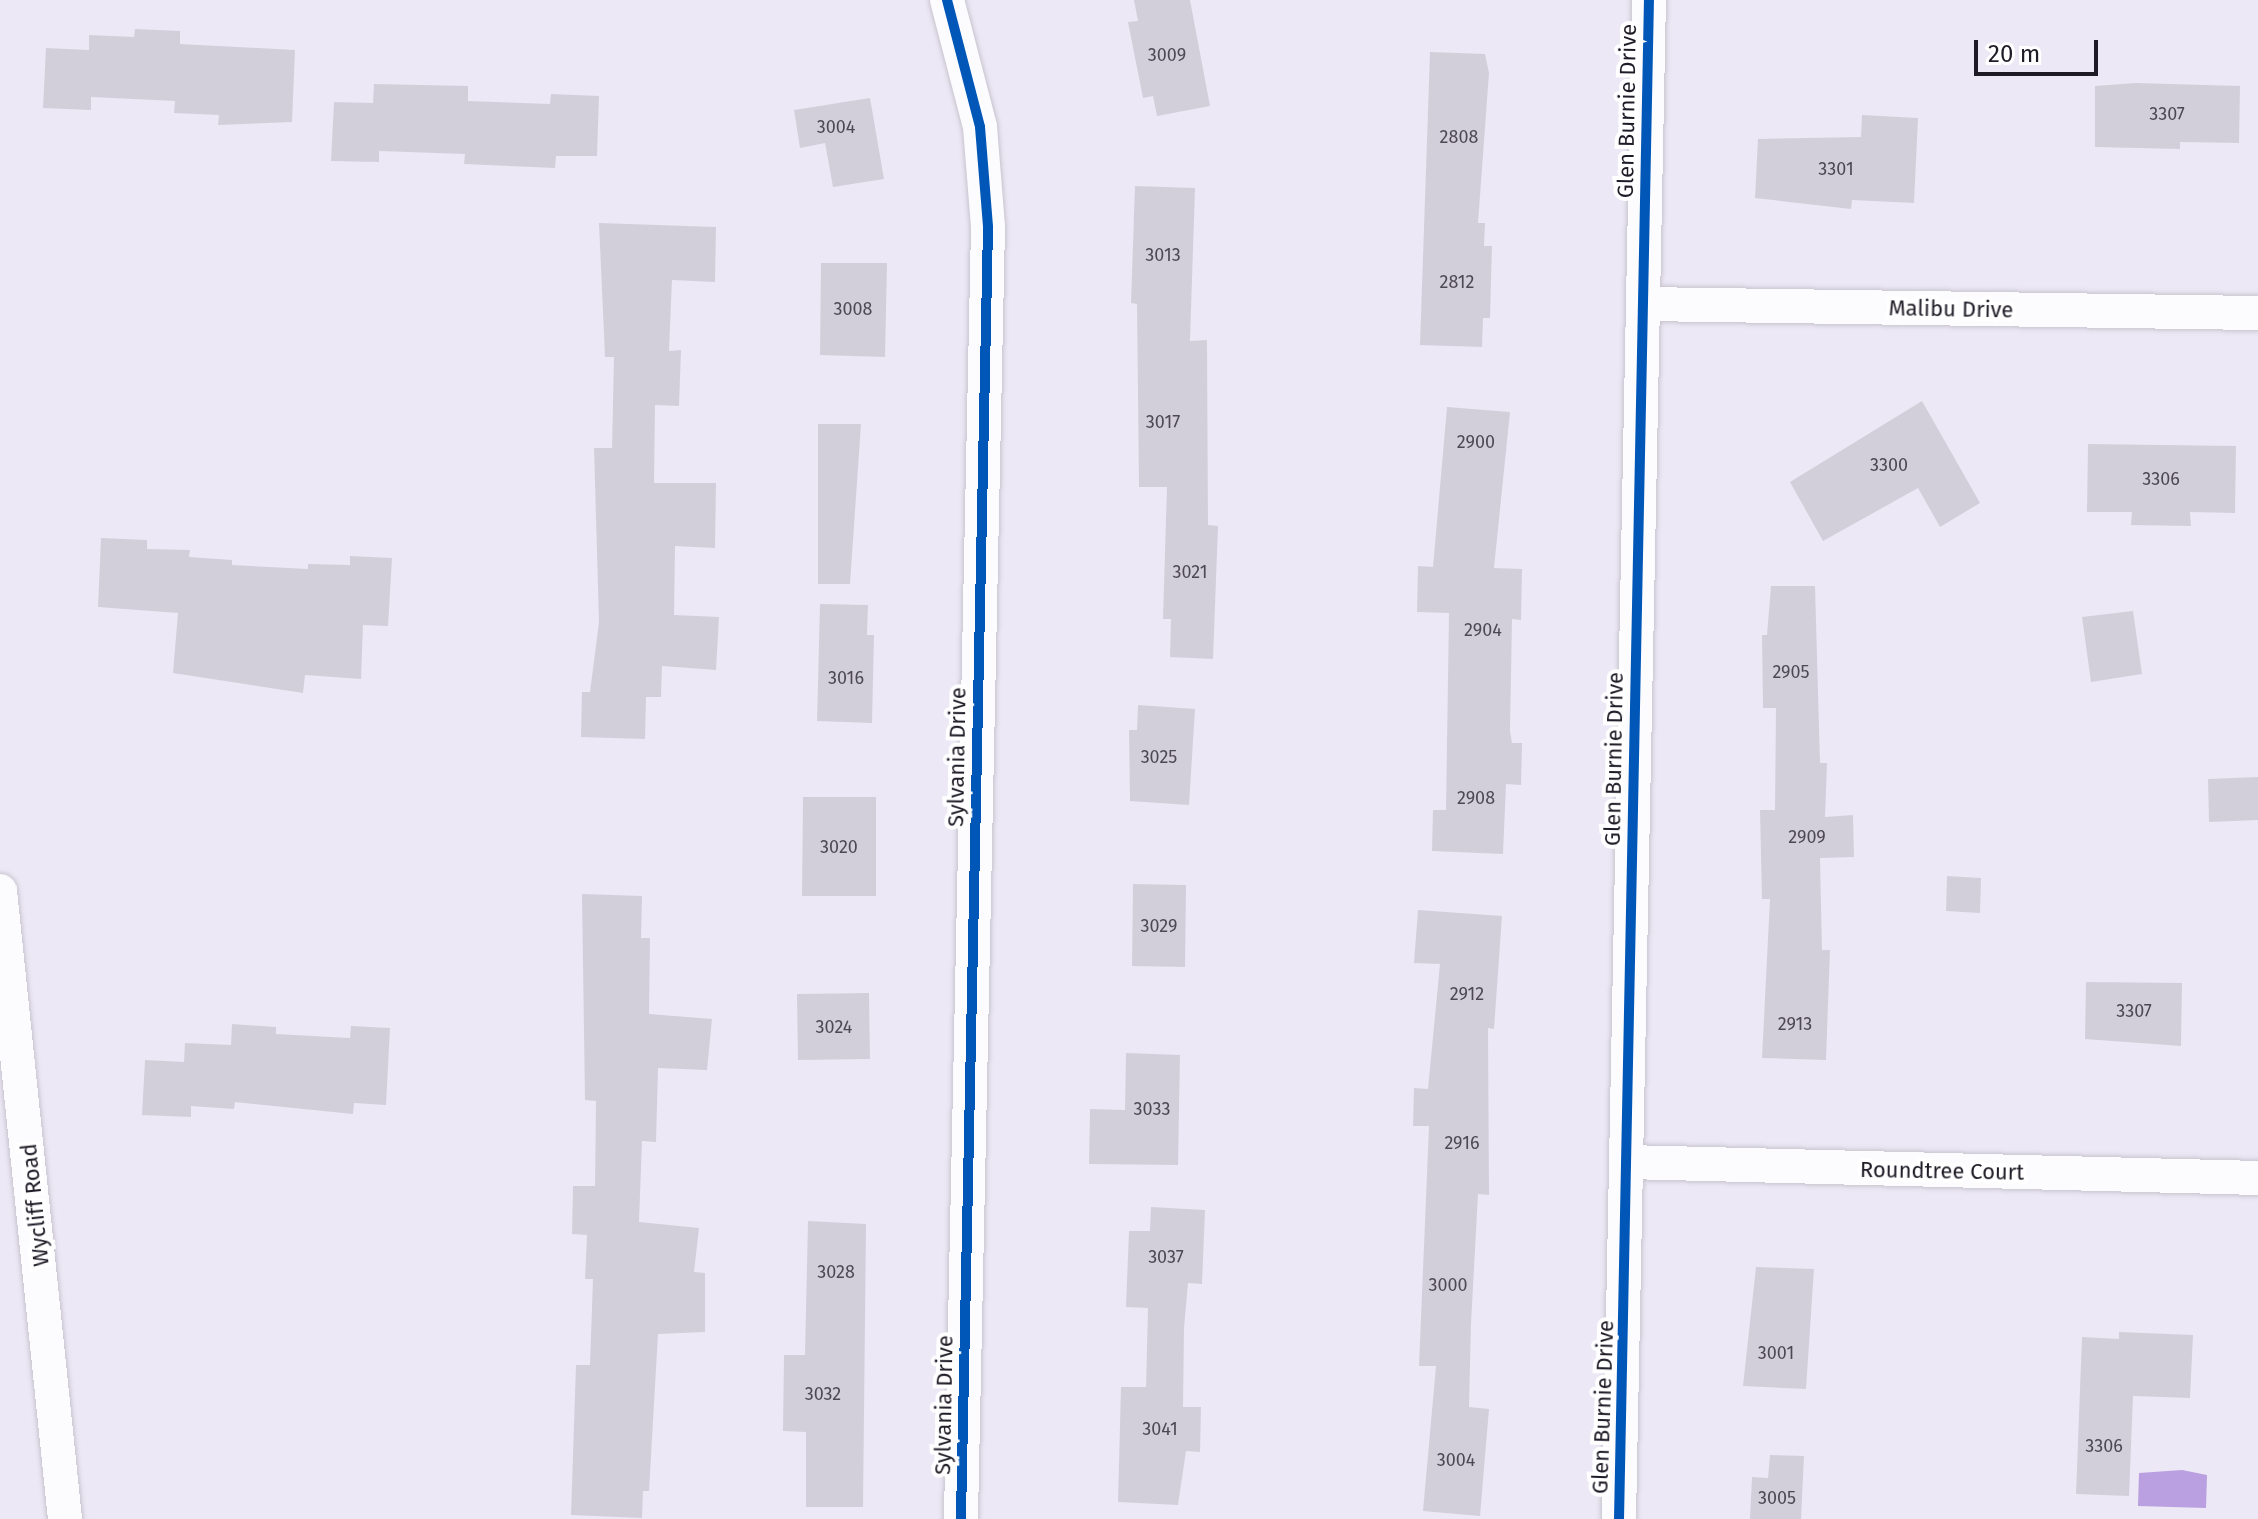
<!DOCTYPE html>
<style>
body{margin:0}
#map{position:relative;width:2258px;height:1519px;overflow:hidden;background:#ece8f5;font-family:"Fira Sans",sans-serif}
div>[style]{position:absolute}
[style*='--x']{left:calc(var(--x)*1px);top:calc(var(--y)*1px);width:calc(var(--w)*1px);rotate:calc(var(--a)*1deg)}
.water>*{inset:0;background:#baa0e0}
.building>*{inset:0;background:#d3cfda}
.roads{filter:drop-shadow(0 0 2px #c8c4cf) drop-shadow(0 0 2px #c8c4cf)}
.street>*{height:34px;margin:-17px;padding:0 17px;transform-origin:17px;border-radius:17px;background:#fcfcfe}
.cycleway>*{height:10px;margin:-5px;padding:0 5px;transform-origin:5px;border-radius:5px;background:#0057b8}
span{translate:-50% -50%;white-space:nowrap;text-align:center;line-height:1.15;-webkit-text-stroke:8px #fff;paint-order:stroke}
.number-label{font-size:18px;color:#4d4954}
.number-label span{-webkit-text-stroke-width:0}
.street-label{font-size:22px;color:#1f1b26}
.scale{position:absolute;left:1974px;top:40px;width:124px;height:36px;box-sizing:border-box;border:4px solid #1f1b26;border-top:0;padding-left:10px;font-size:24px;line-height:28px;white-space:nowrap;color:#1f1b26;-webkit-text-stroke:6px #fff;paint-order:stroke}
</style>
<div id="map">
<div class="water">
<i style="clip-path:polygon(2182px 1470px,2207px 1475px,2206px 1508px,2138px 1506px,2139px 1473px)"></i>
</div>
<div class="building">
<i style="clip-path:polygon(1134px 0,1190px 0,1210px 106px,1157px 116px,1153px 96px,1143px 98px,1128px 22px,1138px 21px)"></i>
<i style="clip-path:polygon(135px 29px,180px 31px,180px 44px,295px 50px,292px 122px,218px 125px,219px 115px,174px 113px,175px 101px,91px 97px,91px 110px,43px 108px,46px 48px,89px 50px,89px 35px,134px 37px)"></i>
<i style="clip-path:polygon(1430px 52px,1485px 54px,1489px 73px,1478px 223px,1485px 223px,1484px 246px,1492px 246px,1490px 318px,1483px 318px,1482px 347px,1420px 345px)"></i>
<i style="clip-path:polygon(2135px 83px,2240px 86px,2239px 143px,2180px 142px,2180px 149px,2095px 147px,2095px 86px)"></i>
<i style="clip-path:polygon(374px 84px,468px 86px,468px 101px,550px 104px,551px 94px,599px 96px,597px 156px,556px 156px,555px 168px,464px 164px,465px 154px,379px 151px,379px 162px,331px 161px,334px 102px,373px 103px)"></i>
<i style="clip-path:polygon(870px 98px,884px 179px,833px 187px,825px 143px,800px 148px,794px 110px)"></i>
<i style="clip-path:polygon(1862px 115px,1918px 118px,1914px 203px,1852px 200px,1851px 209px,1755px 198px,1758px 139px,1861px 137px)"></i>
<i style="clip-path:polygon(1135px 186px,1195px 188px,1190px 341px,1207px 340px,1208px 525px,1218px 526px,1213px 659px,1170px 657px,1171px 619px,1163px 619px,1167px 487px,1139px 487px,1137px 304px,1131px 303px)"></i>
<i style="clip-path:polygon(599px 223px,716px 227px,715px 282px,672px 280px,669px 351px,681px 350px,679px 406px,655px 405px,654px 483px,716px 483px,715px 548px,675px 546px,674px 615px,719px 617px,716px 670px,662px 666px,661px 697px,646px 697px,645px 739px,581px 737px,582px 692px,590px 692px,599px 622px,594px 448px,612px 448px,614px 357px,605px 357px)"></i>
<i style="clip-path:polygon(821px 263px,887px 263px,885px 357px,820px 355px)"></i>
<i style="clip-path:polygon(1922px 401px,1980px 503px,1940px 527px,1918px 488px,1823px 541px,1790px 482px)"></i>
<i style="clip-path:polygon(1447px 407px,1510px 412px,1494px 568px,1522px 569px,1521px 620px,1512px 619px,1510px 731px,1512px 743px,1522px 743px,1521px 785px,1506px 784px,1503px 854px,1432px 851px,1433px 810px,1446px 810px,1449px 613px,1417px 612px,1418px 566px,1433px 567px)"></i>
<i style="clip-path:polygon(818px 424px,861px 424px,850px 584px,818px 584px)"></i>
<i style="clip-path:polygon(2088px 444px,2236px 446px,2235px 513px,2190px 512px,2191px 526px,2131px 525px,2132px 512px,2087px 512px)"></i>
<i style="clip-path:polygon(101px 538px,147px 540px,147px 549px,190px 550px,189px 557px,232px 560px,232px 565px,308px 569px,308px 564px,350px 565px,350px 556px,392px 558px,388px 626px,363px 625px,361px 679px,305px 675px,303px 693px,173px 673px,178px 613px,98px 607px)"></i>
<i style="clip-path:polygon(1771px 586px,1815px 586px,1820px 763px,1827px 763px,1825px 817px,1853px 815px,1854px 857px,1820px 858px,1822px 950px,1830px 950px,1826px 1060px,1762px 1058px,1770px 899px,1762px 899px,1760px 810px,1775px 810px,1776px 708px,1763px 708px,1762px 635px,1767px 635px)"></i>
<i style="clip-path:polygon(820px 604px,868px 605px,867px 635px,874px 635px,872px 723px,817px 721px)"></i>
<i style="clip-path:polygon(2133px 611px,2142px 674px,2091px 682px,2082px 617px)"></i>
<i style="clip-path:polygon(1138px 705px,1195px 709px,1189px 805px,1130px 801px,1129px 730px,1137px 730px)"></i>
<i style="clip-path:polygon(2258px 777px,2258px 820px,2209px 822px,2208px 779px)"></i>
<i style="clip-path:polygon(803px 797px,876px 797px,876px 896px,802px 896px)"></i>
<i style="clip-path:polygon(1947px 876px,1981px 878px,1980px 913px,1946px 911px)"></i>
<i style="clip-path:polygon(1133px 884px,1186px 885px,1185px 967px,1132px 966px)"></i>
<i style="clip-path:polygon(582px 894px,642px 896px,641px 938px,650px 938px,649px 1014px,712px 1019px,707px 1070px,658px 1068px,656px 1142px,642px 1141px,639px 1222px,699px 1228px,694px 1272px,705px 1273px,705px 1332px,658px 1334px,649px 1491px,643px 1491px,642px 1518px,571px 1515px,576px 1365px,590px 1365px,593px 1279px,585px 1279px,587px 1235px,572px 1234px,573px 1186px,595px 1186px,596px 1101px,585px 1100px)"></i>
<i style="clip-path:polygon(1418px 910px,1502px 916px,1494px 1029px,1488px 1028px,1489px 1195px,1478px 1194px,1471px 1324px,1469px 1407px,1489px 1409px,1480px 1516px,1423px 1511px,1436px 1366px,1419px 1366px,1429px 1126px,1413px 1126px,1414px 1088px,1428px 1089px,1440px 964px,1414px 963px)"></i>
<i style="clip-path:polygon(2086px 982px,2182px 983px,2181px 1046px,2085px 1039px)"></i>
<i style="clip-path:polygon(869px 993px,870px 1059px,798px 1060px,797px 994px)"></i>
<i style="clip-path:polygon(232px 1024px,276px 1027px,276px 1034px,350px 1038px,351px 1026px,390px 1028px,386px 1105px,354px 1103px,353px 1114px,235px 1102px,234px 1109px,191px 1106px,191px 1117px,142px 1115px,145px 1060px,184px 1062px,185px 1043px,231px 1045px)"></i>
<i style="clip-path:polygon(1126px 1053px,1180px 1055px,1178px 1165px,1089px 1164px,1090px 1109px,1125px 1110px)"></i>
<i style="clip-path:polygon(1151px 1207px,1205px 1210px,1202px 1284px,1188px 1283px,1184px 1328px,1183px 1407px,1201px 1407px,1200px 1452px,1186px 1451px,1178px 1505px,1118px 1502px,1121px 1387px,1146px 1387px,1148px 1308px,1126px 1307px,1129px 1231px,1150px 1231px)"></i>
<i style="clip-path:polygon(808px 1221px,866px 1224px,863px 1507px,806px 1507px,806px 1432px,783px 1431px,784px 1355px,805px 1355px)"></i>
<i style="clip-path:polygon(1756px 1267px,1814px 1269px,1806px 1389px,1743px 1386px)"></i>
<i style="clip-path:polygon(2119px 1332px,2193px 1335px,2190px 1398px,2133px 1396px,2129px 1496px,2076px 1494px,2082px 1337px,2119px 1339px)"></i>
<i style="clip-path:polygon(1770px 1455px,1804px 1456px,1801px 1519px,1750px 1519px,1752px 1477px,1768px 1478px)"></i>
</div>
<div class="roads">
<div class="street">
<i style="--x:947;--y:0;--w:131;--a:75.4"></i>
<i style="--x:980;--y:127;--w:100;--a:85.4"></i>
<i style="--x:988;--y:227;--w:1292;--a:91.2"></i>
<i style="--x:1643;--y:304;--w:615;--a:0.84"></i>
<i style="--x:0;--y:891;--w:631;--a:84.09"></i>
<i style="--x:1627;--y:1162;--w:631;--a:1.45"></i>
<i style="--x:1619;--y:1519;--w:1519;--a:-88.87"></i>
</div>
</div>
<div class="cycleway">
<i style="--x:947;--y:0;--w:131;--a:75.4"></i>
<i style="--x:980;--y:127;--w:100;--a:85.4"></i>
<i style="--x:988;--y:227;--w:1292;--a:91.2"></i>
<i style="--x:1619;--y:1519;--w:1519;--a:-88.87"></i>
</div>
<div class="number-label">
<span style="left:1167px;top:55px">3009</span>
<span style="left:2167px;top:114px">3307</span>
<span style="left:836px;top:127px">3004</span>
<span style="left:1459px;top:137px">2808</span>
<span style="left:1836px;top:169px">3301</span>
<span style="left:1163px;top:255px">3013</span>
<span style="left:1457px;top:282px">2812</span>
<span style="left:853px;top:309px">3008</span>
<span style="left:1163px;top:422px">3017</span>
<span style="left:1476px;top:442px">2900</span>
<span style="left:1889px;top:465px">3300</span>
<span style="left:2161px;top:479px">3306</span>
<span style="left:1190px;top:572px">3021</span>
<span style="left:1483px;top:630px">2904</span>
<span style="left:1791px;top:672px">2905</span>
<span style="left:846px;top:678px">3016</span>
<span style="left:1159px;top:757px">3025</span>
<span style="left:1476px;top:798px">2908</span>
<span style="left:1807px;top:837px">2909</span>
<span style="left:839px;top:847px">3020</span>
<span style="left:1159px;top:926px">3029</span>
<span style="left:1467px;top:994px">2912</span>
<span style="left:2134px;top:1011px">3307</span>
<span style="left:1795px;top:1024px">2913</span>
<span style="left:834px;top:1027px">3024</span>
<span style="left:1152px;top:1109px">3033</span>
<span style="left:1462px;top:1143px">2916</span>
<span style="left:1166px;top:1257px">3037</span>
<span style="left:836px;top:1272px">3028</span>
<span style="left:1448px;top:1285px">3000</span>
<span style="left:1776px;top:1353px">3001</span>
<span style="left:823px;top:1394px">3032</span>
<span style="left:1160px;top:1429px">3041</span>
<span style="left:2104px;top:1446px">3306</span>
<span style="left:1456px;top:1460px">3004</span>
<span style="left:1777px;top:1498px">3005</span>
</div>
<div class="street-label">
<span style="left:1627px;top:111px;rotate:-89deg">Glen Burnie Drive</span>
<span style="left:1951px;top:309px;rotate:1deg">Malibu Drive</span>
<span style="left:957px;top:757px;rotate:-89deg">Sylvania Drive</span>
<span style="left:1614px;top:759px;rotate:-89deg">Glen Burnie Drive</span>
<span style="left:1942px;top:1171px;rotate:1deg">Roundtree Court</span>
<span style="left:35px;top:1205px;rotate:-96deg">Wycliff Road</span>
<span style="left:944px;top:1405px;rotate:-89deg">Sylvania Drive</span>
<span style="left:1603px;top:1407px;rotate:-88deg">Glen Burnie Drive</span>
</div>
<div class="scale">20 m</div>
</div>
